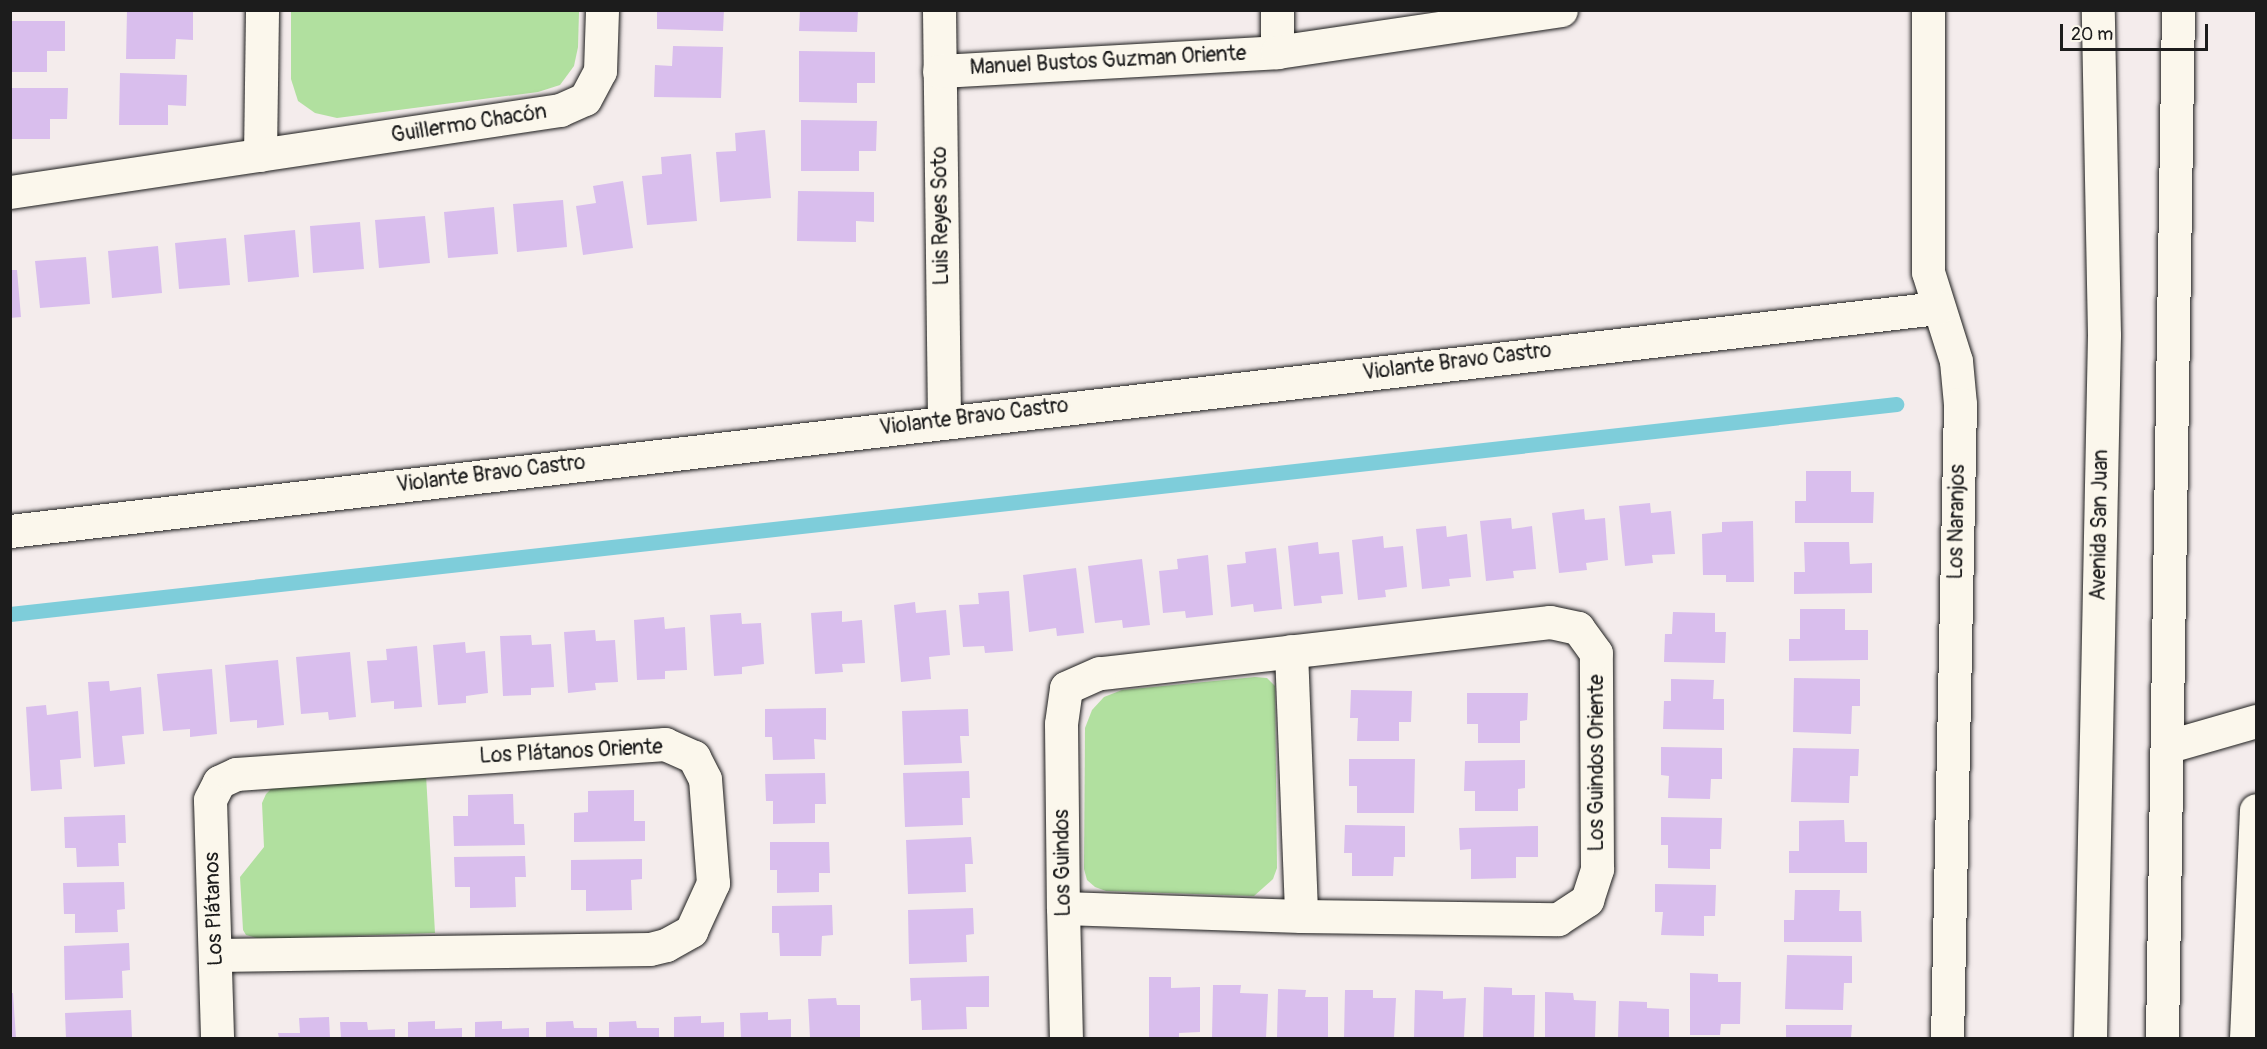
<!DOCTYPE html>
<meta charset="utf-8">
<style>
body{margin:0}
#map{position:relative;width:2267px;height:1049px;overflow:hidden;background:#f4ecec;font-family:Pangolin,sans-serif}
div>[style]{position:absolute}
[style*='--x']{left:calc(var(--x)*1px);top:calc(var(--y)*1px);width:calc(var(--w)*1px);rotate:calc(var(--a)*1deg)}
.green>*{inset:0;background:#b1e09f}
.stream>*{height:15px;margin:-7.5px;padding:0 7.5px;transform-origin:7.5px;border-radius:7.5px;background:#7ecdda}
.building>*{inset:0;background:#d9beed}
.roads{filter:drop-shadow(0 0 2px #1c1c1c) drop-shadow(0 0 2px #1c1c1c)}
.minor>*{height:33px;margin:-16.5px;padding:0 16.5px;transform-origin:16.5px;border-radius:16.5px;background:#fbf7ec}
.major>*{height:33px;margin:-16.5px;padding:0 16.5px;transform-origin:16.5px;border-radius:16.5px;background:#fbf7ec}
span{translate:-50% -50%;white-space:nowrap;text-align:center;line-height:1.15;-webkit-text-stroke:4.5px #fbf7ec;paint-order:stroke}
.street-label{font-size:21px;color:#1c1c1c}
.frame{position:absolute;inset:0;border:12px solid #1c1c1c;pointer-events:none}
.scale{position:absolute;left:2060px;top:24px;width:148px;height:27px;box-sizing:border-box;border:3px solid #1c1c1c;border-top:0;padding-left:8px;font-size:18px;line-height:21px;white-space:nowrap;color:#1c1c1c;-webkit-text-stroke:4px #fbf7ec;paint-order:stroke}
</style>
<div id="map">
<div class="green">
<i style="clip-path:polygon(291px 11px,579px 11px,578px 47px,574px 66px,560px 85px,538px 92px,337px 118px,315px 113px,298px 101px,291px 79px)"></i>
<i style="clip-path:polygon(1255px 677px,1267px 678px,1275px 686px,1277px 868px,1273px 879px,1254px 896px,1106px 891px,1095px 887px,1087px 880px,1084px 869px,1085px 728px,1092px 710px,1104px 697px,1122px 690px)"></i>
<i style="clip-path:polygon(426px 775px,435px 933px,261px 939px,246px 935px,243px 930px,240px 877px,264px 847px,262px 803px,266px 794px,272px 788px)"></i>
</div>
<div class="stream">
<i style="--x:10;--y:614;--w:1898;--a:-6.35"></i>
</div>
<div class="building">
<i style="clip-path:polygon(127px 10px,193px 10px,193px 40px,176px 39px,175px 59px,126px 59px)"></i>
<i style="clip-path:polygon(657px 10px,724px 10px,723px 31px,657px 29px)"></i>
<i style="clip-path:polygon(800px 10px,858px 10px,857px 32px,799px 31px)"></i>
<i style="clip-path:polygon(10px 21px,65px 21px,65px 51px,47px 51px,47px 72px,10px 72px)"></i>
<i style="clip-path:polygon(673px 46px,723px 47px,721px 98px,654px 97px,655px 65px,672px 66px)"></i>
<i style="clip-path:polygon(799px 51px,875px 52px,875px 83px,857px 83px,857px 103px,799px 102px)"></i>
<i style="clip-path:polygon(120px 73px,187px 75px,186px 106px,168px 105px,168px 125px,119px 125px)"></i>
<i style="clip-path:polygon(10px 88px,68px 88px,67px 119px,50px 119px,50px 139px,10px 139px)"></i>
<i style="clip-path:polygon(801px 120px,877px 121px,876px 151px,859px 151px,859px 171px,801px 171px)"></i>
<i style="clip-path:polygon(765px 130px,771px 198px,720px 202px,716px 152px,736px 151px,735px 133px)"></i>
<i style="clip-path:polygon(691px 154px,697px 221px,647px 225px,642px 176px,662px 174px,661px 157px)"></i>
<i style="clip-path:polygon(623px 181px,633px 248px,583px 255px,576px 206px,596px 203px,593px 186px)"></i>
<i style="clip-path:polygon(798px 191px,874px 192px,874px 222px,856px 221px,856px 242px,797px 241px)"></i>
<i style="clip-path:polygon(563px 200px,567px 247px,517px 252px,513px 204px)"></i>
<i style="clip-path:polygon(494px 207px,498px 254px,448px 258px,444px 212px)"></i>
<i style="clip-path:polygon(425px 216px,430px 263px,379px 268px,375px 220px)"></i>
<i style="clip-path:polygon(360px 222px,364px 269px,313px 273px,310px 226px)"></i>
<i style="clip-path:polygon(295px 230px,299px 277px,248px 282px,244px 235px)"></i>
<i style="clip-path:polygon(226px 238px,230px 285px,179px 289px,175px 243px)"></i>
<i style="clip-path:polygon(158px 246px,162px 293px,112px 298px,108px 251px)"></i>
<i style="clip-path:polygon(86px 257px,90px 304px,40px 308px,35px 261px)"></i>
<i style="clip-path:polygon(10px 270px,17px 270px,21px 317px,10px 318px)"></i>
<i style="clip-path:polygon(1806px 471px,1851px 471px,1851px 492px,1874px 492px,1873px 523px,1795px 523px,1795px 501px,1806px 501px)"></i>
<i style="clip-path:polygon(1650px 503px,1651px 513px,1671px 511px,1675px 554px,1652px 555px,1653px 563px,1625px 566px,1619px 506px)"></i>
<i style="clip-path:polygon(1584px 509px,1585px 520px,1605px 518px,1608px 560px,1586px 563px,1587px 570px,1559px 573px,1552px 513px)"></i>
<i style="clip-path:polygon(1511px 518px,1512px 529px,1532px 526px,1536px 569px,1513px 571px,1514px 578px,1486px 581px,1480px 521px)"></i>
<i style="clip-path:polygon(1753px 521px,1754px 582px,1726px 582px,1726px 575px,1703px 575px,1702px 534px,1722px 532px,1722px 522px)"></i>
<i style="clip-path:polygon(1446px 526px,1447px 537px,1467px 534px,1471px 577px,1449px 579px,1450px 586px,1422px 589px,1416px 529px)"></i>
<i style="clip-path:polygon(1383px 536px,1384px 548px,1403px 546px,1407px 587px,1385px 590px,1386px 597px,1358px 600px,1352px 540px)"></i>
<i style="clip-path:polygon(1318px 542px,1319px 554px,1339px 552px,1343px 594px,1321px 596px,1322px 603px,1294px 606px,1288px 546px)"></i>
<i style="clip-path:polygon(1804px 542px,1849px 542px,1850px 564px,1872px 563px,1872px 593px,1794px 594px,1794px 572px,1805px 572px)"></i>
<i style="clip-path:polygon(1276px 548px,1282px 609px,1254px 612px,1253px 604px,1231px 607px,1227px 565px,1246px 563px,1245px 552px)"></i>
<i style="clip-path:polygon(1208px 555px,1213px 615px,1186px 618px,1185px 611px,1163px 613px,1159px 571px,1178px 569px,1177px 559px)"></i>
<i style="clip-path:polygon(1142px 559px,1150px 625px,1123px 628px,1122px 620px,1095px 623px,1088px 566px)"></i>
<i style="clip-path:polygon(1076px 568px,1084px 633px,1057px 636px,1056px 628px,1029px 632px,1023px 575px)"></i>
<i style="clip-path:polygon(1009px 591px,1013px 651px,985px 653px,984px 646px,963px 647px,959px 605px,979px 604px,978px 593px)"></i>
<i style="clip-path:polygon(915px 602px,916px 613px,946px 610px,950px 655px,929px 657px,931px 679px,901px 682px,894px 605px)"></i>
<i style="clip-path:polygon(1800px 609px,1845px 609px,1845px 630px,1868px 630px,1868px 660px,1789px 661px,1789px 639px,1800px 639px)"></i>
<i style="clip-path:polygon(842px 611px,842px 622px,862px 620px,865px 663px,842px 664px,843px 672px,815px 674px,811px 613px)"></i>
<i style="clip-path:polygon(1673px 612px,1715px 613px,1715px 632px,1726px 632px,1725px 663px,1664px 662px,1665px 634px,1672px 634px)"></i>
<i style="clip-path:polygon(741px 613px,742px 624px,761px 623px,764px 664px,742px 667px,742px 674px,714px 676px,710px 615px)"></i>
<i style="clip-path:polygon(664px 617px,665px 629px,685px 627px,687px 670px,665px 671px,665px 679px,637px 680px,634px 620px)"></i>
<i style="clip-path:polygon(595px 630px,596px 641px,615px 640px,618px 682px,595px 683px,596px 690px,568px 693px,564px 632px)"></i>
<i style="clip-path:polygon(531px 635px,532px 645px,551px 644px,554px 687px,531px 688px,531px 695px,503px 696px,500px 636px)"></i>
<i style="clip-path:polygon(465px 642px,466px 653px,485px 651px,488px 693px,466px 696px,466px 703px,438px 705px,433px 645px)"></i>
<i style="clip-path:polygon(417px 646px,422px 707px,394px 709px,394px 701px,371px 703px,367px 661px,387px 660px,386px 649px)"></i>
<i style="clip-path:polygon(350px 652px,356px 717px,329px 720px,328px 712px,301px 714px,296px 657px)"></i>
<i style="clip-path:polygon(278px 660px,284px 725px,257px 728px,257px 720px,230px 722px,225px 665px)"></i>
<i style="clip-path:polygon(212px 669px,217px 734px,190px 737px,190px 729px,163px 731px,157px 674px)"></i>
<i style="clip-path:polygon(1794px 678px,1860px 679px,1860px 706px,1852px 706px,1851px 734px,1793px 732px)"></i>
<i style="clip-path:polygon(1671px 679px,1714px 680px,1713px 699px,1724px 699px,1724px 730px,1663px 729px,1664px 701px,1671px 701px)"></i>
<i style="clip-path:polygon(109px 681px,110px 691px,141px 687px,144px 734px,122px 736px,125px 764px,94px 767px,88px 682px)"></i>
<i style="clip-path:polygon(1351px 690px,1412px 691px,1411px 722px,1399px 722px,1399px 741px,1357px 741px,1358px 718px,1350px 718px)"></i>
<i style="clip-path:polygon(1467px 693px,1528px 693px,1527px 720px,1520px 721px,1520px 743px,1478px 743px,1478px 724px,1467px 724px)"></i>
<i style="clip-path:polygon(46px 705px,47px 715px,78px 711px,81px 758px,60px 760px,62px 789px,31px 791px,26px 707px)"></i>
<i style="clip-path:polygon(826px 708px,826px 740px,814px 739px,815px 759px,773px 760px,772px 737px,765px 737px,765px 709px)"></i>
<i style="clip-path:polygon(968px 709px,969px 736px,960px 736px,962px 763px,904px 765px,902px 711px)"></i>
<i style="clip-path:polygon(1661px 747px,1722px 748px,1722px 779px,1711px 779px,1710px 799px,1668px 798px,1669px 776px,1661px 775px)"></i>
<i style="clip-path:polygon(1793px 748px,1859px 749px,1858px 776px,1850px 776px,1849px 803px,1791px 802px)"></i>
<i style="clip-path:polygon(1349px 759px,1415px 759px,1414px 813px,1357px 813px,1357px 786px,1349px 786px)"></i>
<i style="clip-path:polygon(1525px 760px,1525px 788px,1518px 789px,1518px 811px,1475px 811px,1475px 791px,1464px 791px,1465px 761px)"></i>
<i style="clip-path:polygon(969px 771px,970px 798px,962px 798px,963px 825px,905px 827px,903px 773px)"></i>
<i style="clip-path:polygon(825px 773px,826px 804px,815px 804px,815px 823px,773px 824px,773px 801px,766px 801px,765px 774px)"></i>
<i style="clip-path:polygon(634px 790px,634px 821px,645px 821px,645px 841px,574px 842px,574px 813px,588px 812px,588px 791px)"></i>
<i style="clip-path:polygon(513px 794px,514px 824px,524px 824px,525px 845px,454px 846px,453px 816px,468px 816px,468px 795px)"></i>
<i style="clip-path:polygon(125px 815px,126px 843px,118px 843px,119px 866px,77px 867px,76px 848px,65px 848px,64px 817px)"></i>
<i style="clip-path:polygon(1661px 817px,1722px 818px,1721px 849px,1710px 849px,1710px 869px,1668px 868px,1668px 845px,1661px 845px)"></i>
<i style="clip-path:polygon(1844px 820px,1845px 842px,1867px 842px,1867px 873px,1789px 873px,1789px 851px,1799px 851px,1799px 821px)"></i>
<i style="clip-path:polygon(1345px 825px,1405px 826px,1405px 857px,1394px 857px,1393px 876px,1352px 876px,1352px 853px,1344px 853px)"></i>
<i style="clip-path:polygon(1538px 826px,1538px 857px,1516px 857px,1516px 878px,1471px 879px,1471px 849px,1460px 850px,1459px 828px)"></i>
<i style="clip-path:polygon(971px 837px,973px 864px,965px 864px,966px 892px,908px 894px,906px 840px)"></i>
<i style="clip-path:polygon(770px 842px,829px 842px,830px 873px,819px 873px,819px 892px,777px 893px,777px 870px,770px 870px)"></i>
<i style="clip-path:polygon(525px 856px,526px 877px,515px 877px,516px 907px,470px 908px,470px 887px,455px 887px,454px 857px)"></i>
<i style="clip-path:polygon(642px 859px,642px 879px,631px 880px,632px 910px,586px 911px,586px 890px,571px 890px,571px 860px)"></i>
<i style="clip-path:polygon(124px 882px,125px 909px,117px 910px,118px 932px,75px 933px,75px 914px,64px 914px,63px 883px)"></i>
<i style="clip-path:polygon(1655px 884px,1716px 885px,1715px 916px,1704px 916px,1704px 936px,1661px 935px,1663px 912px,1655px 912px)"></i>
<i style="clip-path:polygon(1795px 890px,1840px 890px,1839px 911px,1861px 911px,1862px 942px,1784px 942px,1784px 920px,1794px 920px)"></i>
<i style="clip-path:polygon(832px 905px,833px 935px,822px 936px,821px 956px,780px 956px,779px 933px,772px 933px,772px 906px)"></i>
<i style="clip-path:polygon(973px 908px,974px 934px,966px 935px,967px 962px,909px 964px,908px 910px)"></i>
<i style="clip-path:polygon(129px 943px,130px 970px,122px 971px,123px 998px,65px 1000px,64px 946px)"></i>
<i style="clip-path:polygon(1787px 955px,1852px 956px,1852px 983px,1844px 983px,1843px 1010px,1785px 1009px)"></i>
<i style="clip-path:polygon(1690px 973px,1718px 974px,1718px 982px,1741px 982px,1740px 1024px,1721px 1024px,1720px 1035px,1690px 1035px)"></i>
<i style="clip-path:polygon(989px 976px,989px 1007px,966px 1007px,967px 1029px,922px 1030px,921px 1000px,911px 1001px,910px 978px)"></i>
<i style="clip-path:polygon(1149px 977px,1171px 977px,1171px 988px,1200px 987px,1200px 1032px,1179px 1033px,1179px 1038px,1149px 1038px)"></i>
<i style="clip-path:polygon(1213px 985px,1241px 985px,1240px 993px,1268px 994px,1266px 1038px,1212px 1038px)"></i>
<i style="clip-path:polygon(1484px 987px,1512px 988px,1512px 995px,1535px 995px,1534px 1037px,1483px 1038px)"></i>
<i style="clip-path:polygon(1278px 989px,1306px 990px,1305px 997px,1328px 997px,1328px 1038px,1277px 1038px)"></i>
<i style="clip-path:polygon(1345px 990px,1373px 990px,1373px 998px,1396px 998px,1394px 1038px,1344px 1038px)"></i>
<i style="clip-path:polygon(1415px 990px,1443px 991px,1443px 999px,1466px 998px,1464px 1038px,1414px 1038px)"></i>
<i style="clip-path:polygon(1545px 992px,1573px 993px,1574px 1000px,1596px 1001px,1595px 1038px,1545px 1038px)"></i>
<i style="clip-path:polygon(10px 993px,13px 993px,16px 1038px,10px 1038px)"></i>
<i style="clip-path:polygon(836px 998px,837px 1005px,860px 1005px,860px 1038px,810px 1038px,808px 999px)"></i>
<i style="clip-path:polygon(1619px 1001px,1647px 1002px,1647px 1008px,1669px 1009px,1669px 1038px,1618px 1038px)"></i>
<i style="clip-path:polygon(131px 1010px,132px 1037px,66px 1038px,65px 1013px)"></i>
<i style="clip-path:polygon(768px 1012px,768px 1020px,791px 1019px,791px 1038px,741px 1038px,740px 1013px)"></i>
<i style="clip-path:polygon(701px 1016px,701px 1023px,724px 1022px,724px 1038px,674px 1038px,674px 1017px)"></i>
<i style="clip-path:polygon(329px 1017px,330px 1038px,279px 1038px,278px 1033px,300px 1033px,299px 1018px)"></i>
<i style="clip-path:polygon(435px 1021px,435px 1029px,462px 1028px,462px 1038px,408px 1038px,408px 1022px)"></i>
<i style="clip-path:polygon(502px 1021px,502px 1029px,529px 1028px,529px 1038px,475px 1038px,475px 1022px)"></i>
<i style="clip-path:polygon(573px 1021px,574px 1028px,597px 1028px,597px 1038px,546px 1038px,546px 1022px)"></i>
<i style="clip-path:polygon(636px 1021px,637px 1028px,659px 1028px,659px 1038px,609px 1038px,609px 1022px)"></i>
<i style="clip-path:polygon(340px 1022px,367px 1022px,368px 1030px,395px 1029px,395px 1038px,341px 1038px)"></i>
<i style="clip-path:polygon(1786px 1025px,1852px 1025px,1851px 1038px,1786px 1038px)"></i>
</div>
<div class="roads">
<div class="minor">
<i style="--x:939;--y:10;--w:411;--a:89.3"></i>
<i style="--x:1928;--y:10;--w:262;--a:90"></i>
<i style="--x:1928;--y:272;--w:93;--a:72.5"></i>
<i style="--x:1956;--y:361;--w:43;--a:84.7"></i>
<i style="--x:1960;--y:404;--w:634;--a:91.17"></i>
<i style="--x:1277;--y:52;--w:42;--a:-90"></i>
<i style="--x:939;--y:71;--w:339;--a:-3.2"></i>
<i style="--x:1277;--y:52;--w:287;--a:-8.4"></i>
<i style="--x:260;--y:155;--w:145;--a:-89.2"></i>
<i style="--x:10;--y:192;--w:556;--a:-8.48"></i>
<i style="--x:560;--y:110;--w:27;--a:-24"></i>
<i style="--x:585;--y:99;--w:32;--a:-62"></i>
<i style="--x:600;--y:71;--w:61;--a:-88.1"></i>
<i style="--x:10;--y:531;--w:1941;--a:-6.6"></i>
<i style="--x:1291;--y:651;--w:265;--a:87.8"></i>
<i style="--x:2169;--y:746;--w:91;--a:-16"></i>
<i style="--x:1063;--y:908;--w:238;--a:1.9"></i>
<i style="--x:1301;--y:916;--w:257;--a:0.7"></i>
<i style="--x:1558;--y:919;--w:35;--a:-33"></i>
<i style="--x:1587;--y:900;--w:33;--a:-72"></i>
<i style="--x:1597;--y:869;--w:216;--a:-90.3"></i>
<i style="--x:1596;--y:653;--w:31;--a:-126"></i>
<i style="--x:1578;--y:628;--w:29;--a:-168"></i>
<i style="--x:1550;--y:622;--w:454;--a:173.5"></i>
<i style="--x:1099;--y:673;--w:36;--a:156"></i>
<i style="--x:1066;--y:688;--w:36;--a:98"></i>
<i style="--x:1061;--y:724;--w:184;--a:89.4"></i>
<i style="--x:1063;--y:908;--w:130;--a:88.7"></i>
<i style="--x:216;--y:955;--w:434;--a:-0.8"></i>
<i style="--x:650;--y:949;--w:16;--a:-14"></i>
<i style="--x:666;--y:945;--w:29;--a:-29"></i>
<i style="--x:691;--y:931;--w:53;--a:-65.4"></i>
<i style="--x:713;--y:883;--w:104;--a:-94.4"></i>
<i style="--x:705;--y:779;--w:25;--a:-117"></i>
<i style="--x:694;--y:757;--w:32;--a:-156"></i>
<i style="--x:665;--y:744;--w:430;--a:176"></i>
<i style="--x:236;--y:774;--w:19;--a:155"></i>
<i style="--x:219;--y:782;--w:20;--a:117"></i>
<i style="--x:210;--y:800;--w:238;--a:88.3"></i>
<i style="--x:2246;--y:1038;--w:228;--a:-87.5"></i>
</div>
<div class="major">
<i style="--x:2090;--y:1038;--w:703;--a:-88.86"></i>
<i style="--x:2104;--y:335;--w:325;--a:-91.1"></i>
<i style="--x:2162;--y:1038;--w:1028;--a:-89.11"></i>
</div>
</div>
<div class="street-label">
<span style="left:1108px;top:61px;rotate:-3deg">Manuel Bustos Guzman Oriente</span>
<span style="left:469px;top:124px;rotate:-9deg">Guillermo Chacón</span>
<span style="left:941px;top:216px;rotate:-91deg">Luis Reyes Soto</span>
<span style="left:1457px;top:362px;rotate:-7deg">Violante Bravo Castro</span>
<span style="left:974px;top:417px;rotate:-7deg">Violante Bravo Castro</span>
<span style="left:491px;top:474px;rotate:-7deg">Violante Bravo Castro</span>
<span style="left:1957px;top:522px;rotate:-89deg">Los Naranjos</span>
<span style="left:2100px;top:525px;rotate:-89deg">Avenida San Juan</span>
<span style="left:571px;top:752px;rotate:-3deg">Los Plátanos Oriente</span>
<span style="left:1597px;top:763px;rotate:-90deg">Los Guindos Oriente</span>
<span style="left:1063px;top:863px;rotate:-91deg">Los Guindos</span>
<span style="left:214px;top:909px;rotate:-92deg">Los Plátanos</span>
</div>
<div class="frame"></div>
<div class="scale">20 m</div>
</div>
